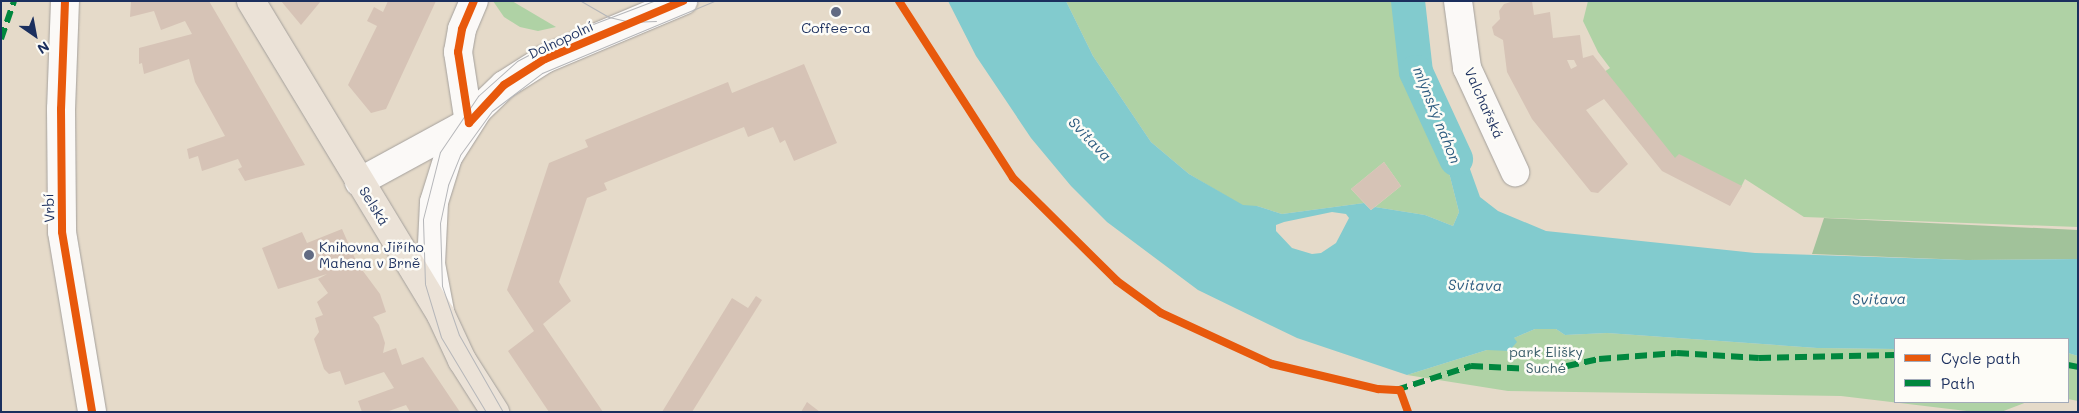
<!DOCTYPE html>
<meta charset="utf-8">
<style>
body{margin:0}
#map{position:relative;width:2079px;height:413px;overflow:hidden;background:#e5dac9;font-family:Mali,sans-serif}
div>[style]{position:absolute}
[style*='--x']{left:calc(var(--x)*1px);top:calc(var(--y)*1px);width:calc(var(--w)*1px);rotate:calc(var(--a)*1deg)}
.green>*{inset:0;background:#afd2a5}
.forest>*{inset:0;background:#a1c29a}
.water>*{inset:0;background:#82cbce}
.canal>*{height:34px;margin:-17px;padding:0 17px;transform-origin:17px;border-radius:17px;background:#82cbce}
.building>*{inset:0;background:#d6c3b6}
.roads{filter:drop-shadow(0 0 1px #a4a09c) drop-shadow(0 0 1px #a4a09c)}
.minor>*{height:28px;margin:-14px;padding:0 14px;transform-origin:14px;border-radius:14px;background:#fbf9f7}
.major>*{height:28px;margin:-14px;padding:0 14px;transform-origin:14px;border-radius:14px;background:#ebe2d7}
.tram>*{height:1px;margin:-0.5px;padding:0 0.5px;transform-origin:0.5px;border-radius:0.5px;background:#b5b6b9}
.quiet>*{height:6px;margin-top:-3px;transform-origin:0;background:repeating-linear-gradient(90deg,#00873e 0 12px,transparent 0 18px)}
.cycleway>*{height:8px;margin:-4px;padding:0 4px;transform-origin:4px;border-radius:4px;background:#e8590c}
.dots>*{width:14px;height:14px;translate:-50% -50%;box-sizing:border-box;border:2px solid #fdfcf7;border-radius:50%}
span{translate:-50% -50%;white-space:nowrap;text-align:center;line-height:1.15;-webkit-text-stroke:5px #fdfcf7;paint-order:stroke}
.poi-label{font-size:14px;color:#1b2f5e}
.left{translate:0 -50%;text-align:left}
.street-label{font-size:14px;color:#1b2f5e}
.park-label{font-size:14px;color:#3a5e6a}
.water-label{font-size:15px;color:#2d5c80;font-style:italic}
.frame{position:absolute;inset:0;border:2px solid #1b2f5e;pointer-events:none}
.legend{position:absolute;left:1894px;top:338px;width:175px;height:65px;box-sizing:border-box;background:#fdfcf7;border:1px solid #a3aaba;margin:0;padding:6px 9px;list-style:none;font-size:15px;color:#1b2f5e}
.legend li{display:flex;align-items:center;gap:10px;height:25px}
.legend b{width:25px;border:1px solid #a3aaba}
.north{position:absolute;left:10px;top:10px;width:50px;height:50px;-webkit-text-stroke:4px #fdfcf7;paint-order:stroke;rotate:147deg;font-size:14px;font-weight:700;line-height:20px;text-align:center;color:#1b2f5e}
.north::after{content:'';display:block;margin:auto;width:18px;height:22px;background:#1b2f5e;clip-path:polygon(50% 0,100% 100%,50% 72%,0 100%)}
</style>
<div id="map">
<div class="green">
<i style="clip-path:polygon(493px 1px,512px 1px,556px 27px,538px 31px,520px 27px,504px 17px)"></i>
<i style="clip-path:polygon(1066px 1px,1398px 1px,1403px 75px,1441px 141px,1459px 212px,1453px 226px,1425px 215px,1375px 207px,1401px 186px,1384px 162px,1351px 189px,1364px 203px,1282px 214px,1257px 206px,1243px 206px,1189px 174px,1151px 142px,1093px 56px)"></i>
<i style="clip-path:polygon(1588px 1px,2078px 1px,2078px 227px,1804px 217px,1745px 179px,1741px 187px,1675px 159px,1604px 72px,1610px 68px,1598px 52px,1583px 21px)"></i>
<i style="clip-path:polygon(1535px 329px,1556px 329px,1565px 335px,1607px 333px,1817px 348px,1895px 349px,1895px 402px,2027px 402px,2001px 412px,1975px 412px,1841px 396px,1508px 391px,1407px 375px,1487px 350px,1509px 350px,1514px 338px)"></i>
<i style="clip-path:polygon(2068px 353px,2078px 356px,2078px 401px,2068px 399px)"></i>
</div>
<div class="forest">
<i style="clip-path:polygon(1824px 218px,2078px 230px,2078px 259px,1966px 260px,1812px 254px)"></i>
</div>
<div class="water">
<i style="clip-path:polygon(evenodd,948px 1px,1066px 1px,1093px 56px,1151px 142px,1189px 174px,1243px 205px,1257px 206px,1282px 214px,1364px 203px,1371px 210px,1375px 207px,1425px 215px,1453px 226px,1459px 212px,1441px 141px,1428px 122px,1442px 115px,1457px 133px,1480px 197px,1498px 211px,1546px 231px,1755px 253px,1966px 260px,2078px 259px,2078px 356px,2068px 353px,2068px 339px,1895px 339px,1895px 349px,1817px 348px,1607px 333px,1565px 335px,1556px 329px,1535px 329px,1514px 338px,1517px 342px,1509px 351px,1487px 350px,1407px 375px,1297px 338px,1198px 290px,1107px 222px,1071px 186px,1031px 138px,976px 56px,948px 1px,1332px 212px,1346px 214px,1349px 218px,1336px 243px,1321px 253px,1312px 254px,1292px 248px,1276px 231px,1276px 225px,1284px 222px,1332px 212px)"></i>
</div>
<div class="canal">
<i style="--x:1408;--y:1;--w:71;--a:83.6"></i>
<i style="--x:1416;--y:72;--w:96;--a:65.3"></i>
</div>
<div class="building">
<i style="clip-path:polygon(131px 1px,209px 1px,305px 165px,245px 181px,238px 169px,242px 167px,238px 159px,202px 171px,198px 156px,189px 159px,187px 149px,225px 136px,195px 82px,189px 59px,144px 74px,142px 63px,139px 64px,139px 48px,192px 34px,185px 21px,161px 30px,154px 11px,130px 17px)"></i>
<i style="clip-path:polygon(281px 1px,321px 1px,301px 25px)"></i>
<i style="clip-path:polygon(388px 1px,436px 1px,386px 109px,371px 113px,348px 85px,377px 26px,367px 21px,374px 7px,383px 12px)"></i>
<i style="clip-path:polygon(evenodd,1514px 1px,1532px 1px,1534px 15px,1550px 12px,1553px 38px,1580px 35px,1583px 58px,1593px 55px,1675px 158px,1679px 154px,1742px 186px,1730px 206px,1662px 171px,1604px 99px,1586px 110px,1628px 164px,1598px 193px,1591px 192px,1532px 119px,1507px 72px,1503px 40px,1494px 35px,1492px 27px,1500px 19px,1499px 11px,1504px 4px,1514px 1px,1567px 60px,1574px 60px,1577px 66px,1571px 69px,1567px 60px)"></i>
<i style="clip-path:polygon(804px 64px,837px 143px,794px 161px,785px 140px,780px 143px,773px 127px,748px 137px,744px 127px,604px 183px,607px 190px,587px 198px,559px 282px,571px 301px,543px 324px,603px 412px,549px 412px,508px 351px,534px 331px,507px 290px,549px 163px,588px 147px,585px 140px,728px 82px,732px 93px)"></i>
<i style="clip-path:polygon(1384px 162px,1401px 186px,1371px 210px,1351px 189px)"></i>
<i style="clip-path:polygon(342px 229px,357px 263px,380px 294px,386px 312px,373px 317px,379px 325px,385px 343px,383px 353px,396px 348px,402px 365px,423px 357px,460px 412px,410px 412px,406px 405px,386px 412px,362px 412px,358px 401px,394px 388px,384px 372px,345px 385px,340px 371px,329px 374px,324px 369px,314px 339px,319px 332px,315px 318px,323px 315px,317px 302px,328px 293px,318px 279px,327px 274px,278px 289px,262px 248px,302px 232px,307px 243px)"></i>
<i style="clip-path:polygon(756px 296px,762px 300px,692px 412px,662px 412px,732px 298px,748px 308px)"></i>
<i style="clip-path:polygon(807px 402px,820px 412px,801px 412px)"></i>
</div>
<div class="roads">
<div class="minor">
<i style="--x:65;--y:1;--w:108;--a:92.1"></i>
<i style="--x:61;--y:109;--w:123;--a:89.5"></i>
<i style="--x:62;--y:232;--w:182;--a:80.5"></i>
<i style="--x:1458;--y:1;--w:68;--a:82.3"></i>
<i style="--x:1467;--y:68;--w:115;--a:65.2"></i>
<i style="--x:469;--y:123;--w:72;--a:-98.8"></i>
<i style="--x:458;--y:52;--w:23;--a:-80"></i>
<i style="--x:462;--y:29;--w:30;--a:-67"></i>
<i style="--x:359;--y:182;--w:123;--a:-28.6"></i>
<i style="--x:440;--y:311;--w:48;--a:-100.8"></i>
<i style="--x:431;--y:264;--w:62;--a:-87.2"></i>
<i style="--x:434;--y:202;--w:47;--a:-72.7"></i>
<i style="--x:448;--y:157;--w:56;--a:-57.4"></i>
<i style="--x:478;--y:110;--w:36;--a:-44"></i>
<i style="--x:504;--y:85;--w:49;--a:-32.4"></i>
<i style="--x:545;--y:59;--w:150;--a:-22.8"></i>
</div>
<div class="major">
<i style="--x:251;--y:1;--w:367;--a:58.8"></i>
<i style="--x:441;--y:315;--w:50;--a:65"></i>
<i style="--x:462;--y:360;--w:62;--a:57.6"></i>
</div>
</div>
<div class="tram">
<i style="--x:581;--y:1;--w:32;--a:30"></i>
<i style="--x:609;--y:17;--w:22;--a:13"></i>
<i style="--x:630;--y:22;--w:26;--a:-2"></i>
<i style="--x:486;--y:412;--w:87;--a:-121"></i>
<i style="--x:441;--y:337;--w:55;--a:-106.8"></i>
<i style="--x:425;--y:284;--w:65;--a:-91.8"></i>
<i style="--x:423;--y:219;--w:69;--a:-75.8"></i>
<i style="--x:440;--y:152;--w:68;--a:-55.8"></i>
<i style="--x:478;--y:96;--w:52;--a:-41.9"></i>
<i style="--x:517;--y:61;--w:62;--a:-27.8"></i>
<i style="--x:572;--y:32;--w:87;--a:-20.9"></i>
<i style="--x:503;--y:412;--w:89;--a:-119.7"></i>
<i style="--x:459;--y:335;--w:52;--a:-109.1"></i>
<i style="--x:442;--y:286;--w:63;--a:-91.8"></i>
<i style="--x:440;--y:223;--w:39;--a:-78"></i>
<i style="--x:448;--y:185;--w:32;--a:-68"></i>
<i style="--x:460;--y:155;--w:54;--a:-54"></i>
<i style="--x:492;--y:111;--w:63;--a:-37.2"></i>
<i style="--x:542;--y:73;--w:186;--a:-22.7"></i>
</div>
<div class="quiet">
<i style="--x:1;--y:39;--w:40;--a:-71.1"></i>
<i style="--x:2068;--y:365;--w:10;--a:11"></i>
<i style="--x:1396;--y:390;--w:79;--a:-17.7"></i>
<i style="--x:1471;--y:366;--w:78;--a:2.9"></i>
<i style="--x:1549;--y:370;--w:51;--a:-12.4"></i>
<i style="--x:1599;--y:359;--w:78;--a:-4.4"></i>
<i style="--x:1677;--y:353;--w:82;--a:3.5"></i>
<i style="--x:1759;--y:358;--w:136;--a:-1.3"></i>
</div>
<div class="cycleway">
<i style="--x:65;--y:1;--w:108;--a:92.1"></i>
<i style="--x:61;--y:109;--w:123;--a:89.5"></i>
<i style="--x:62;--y:232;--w:182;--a:80.5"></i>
<i style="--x:899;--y:1;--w:211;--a:57.2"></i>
<i style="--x:1013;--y:178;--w:146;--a:44.7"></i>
<i style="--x:1117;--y:281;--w:54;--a:36"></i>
<i style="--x:1161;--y:313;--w:122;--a:24.7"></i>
<i style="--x:1272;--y:364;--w:109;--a:13.3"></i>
<i style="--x:1378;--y:389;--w:22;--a:3"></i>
<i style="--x:1400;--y:390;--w:23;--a:70"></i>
<i style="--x:469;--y:123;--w:52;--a:-47.4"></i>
<i style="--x:504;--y:85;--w:49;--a:-32.4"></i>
<i style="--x:545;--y:59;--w:150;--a:-22.8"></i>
<i style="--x:469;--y:123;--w:72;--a:-98.8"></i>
<i style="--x:458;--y:52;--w:23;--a:-80"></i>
<i style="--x:462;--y:29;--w:30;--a:-67"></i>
</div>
<div class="dots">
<i style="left:836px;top:12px;background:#626b83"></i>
<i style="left:309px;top:255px;background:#626b83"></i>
</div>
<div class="poi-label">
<span style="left:836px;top:28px">Coffee-ca</span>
<span class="left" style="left:319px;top:255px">Knihovna Jiřího<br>Mahena v Brně</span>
</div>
<div class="street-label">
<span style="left:561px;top:40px;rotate:-25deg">Dolnopolní</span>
<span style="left:1484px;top:103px;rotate:66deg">Valchařská</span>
<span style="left:374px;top:206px;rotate:58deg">Selská</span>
<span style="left:49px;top:208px;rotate:-92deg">Vrbí</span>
</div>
<div class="park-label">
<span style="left:1546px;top:360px">park Elišky<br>Suché</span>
</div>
<div class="water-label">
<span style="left:1437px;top:115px;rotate:68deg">mlýnský náhon</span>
<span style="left:1090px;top:139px;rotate:46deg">Svitava</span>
<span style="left:1475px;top:285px;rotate:1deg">Svitava</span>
<span style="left:1879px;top:299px;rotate:-1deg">Svitava</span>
</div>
<div class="frame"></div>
<ul class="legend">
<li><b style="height:6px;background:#e8590c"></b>Cycle path</li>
<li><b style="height:6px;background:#00873e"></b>Path</li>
</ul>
<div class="north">N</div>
</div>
